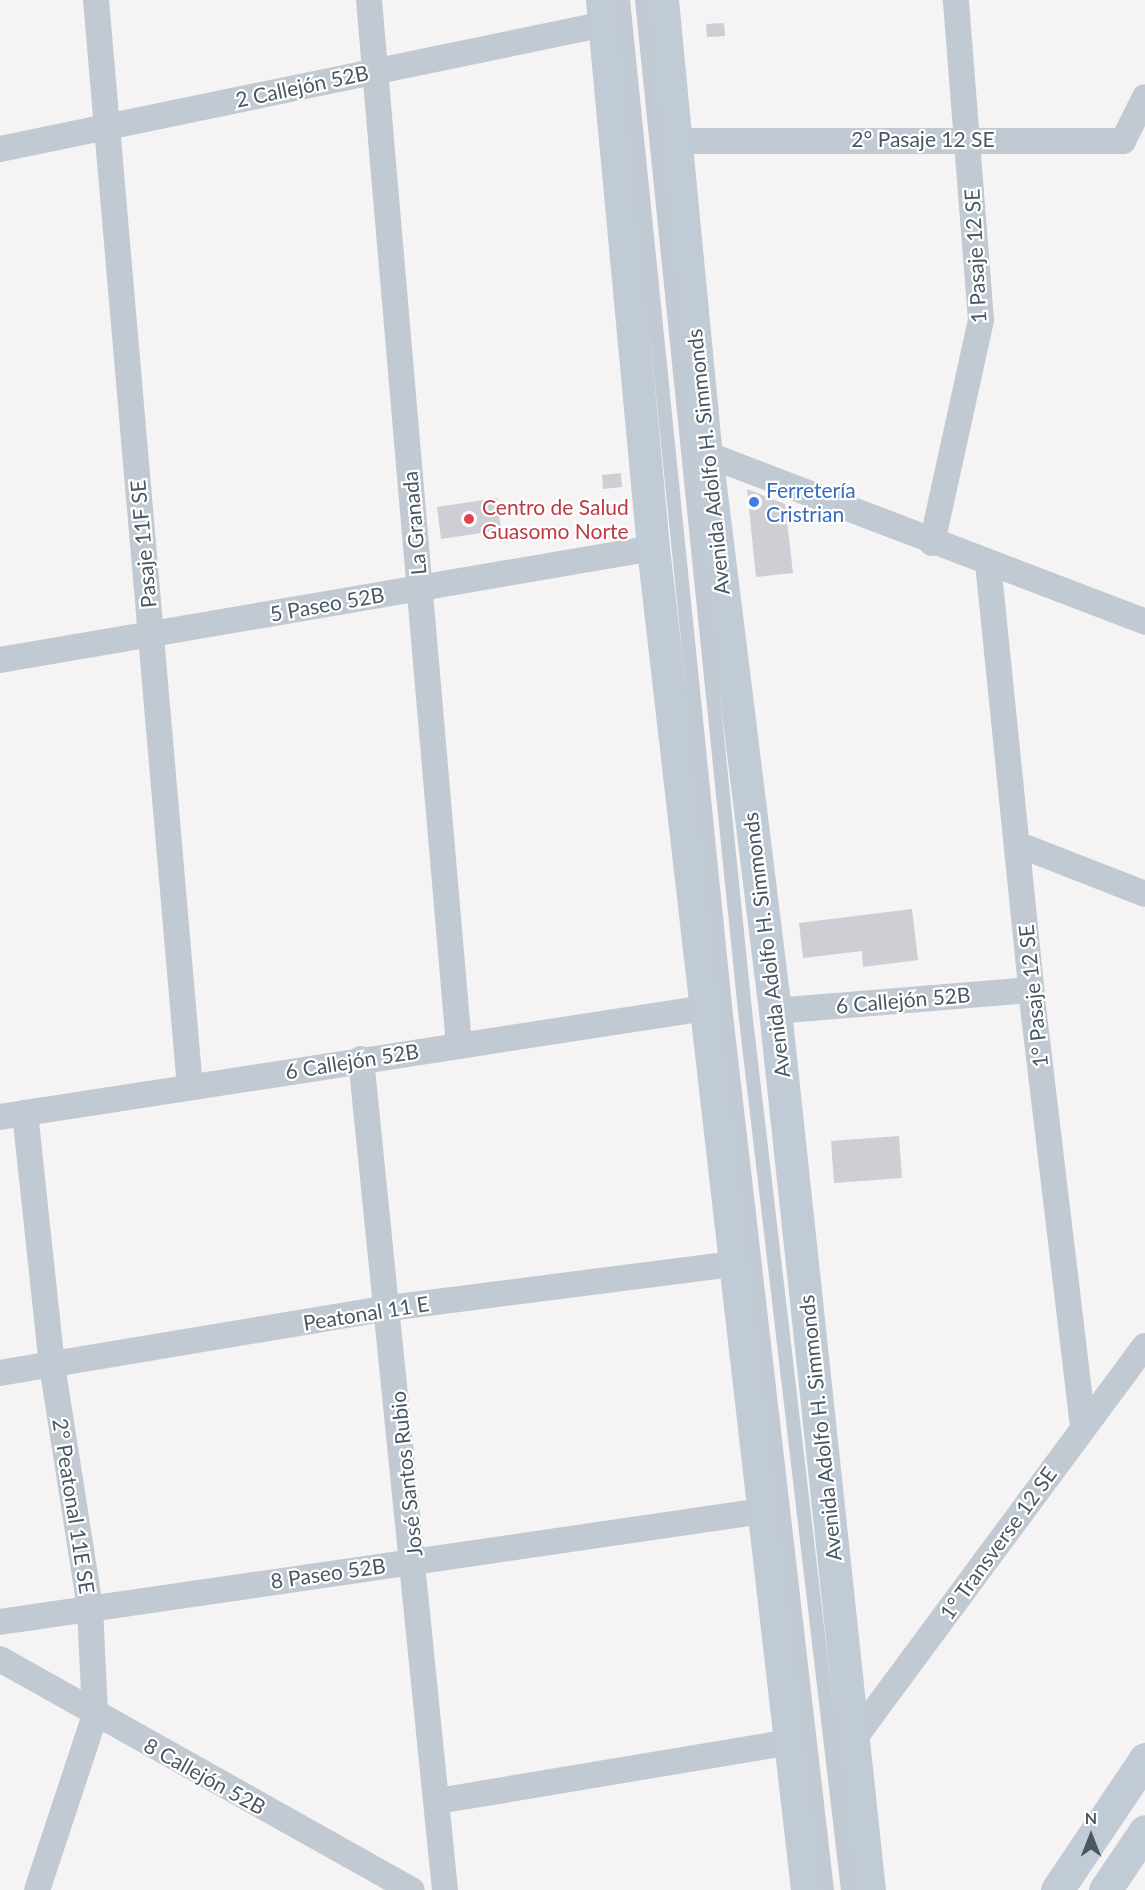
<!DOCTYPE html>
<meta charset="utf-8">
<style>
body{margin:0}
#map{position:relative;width:1145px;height:1890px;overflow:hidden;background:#f5f3f3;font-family:Lato,sans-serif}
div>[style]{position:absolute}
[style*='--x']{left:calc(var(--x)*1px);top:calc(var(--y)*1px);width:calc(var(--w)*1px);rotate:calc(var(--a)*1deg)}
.building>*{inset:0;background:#cdcfd5}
.lane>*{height:14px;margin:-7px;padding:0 7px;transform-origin:7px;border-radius:7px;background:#c1cad2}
.street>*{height:26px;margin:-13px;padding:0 13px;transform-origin:13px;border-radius:13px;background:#c1cad2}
.secondary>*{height:33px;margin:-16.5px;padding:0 16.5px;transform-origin:16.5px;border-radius:16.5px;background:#c1cbd6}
.dots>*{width:16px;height:16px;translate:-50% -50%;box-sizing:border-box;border:3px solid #fff;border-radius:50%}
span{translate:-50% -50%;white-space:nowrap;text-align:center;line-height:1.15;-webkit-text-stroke:4.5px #fff;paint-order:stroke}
.street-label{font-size:21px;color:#4a5661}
.shop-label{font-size:21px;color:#366cbe}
.left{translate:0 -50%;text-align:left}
.health-label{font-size:21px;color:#be3a42}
.north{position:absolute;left:1061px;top:1806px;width:60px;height:60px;-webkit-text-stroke:4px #fff;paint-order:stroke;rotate:0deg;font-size:16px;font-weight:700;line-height:24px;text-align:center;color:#4a5661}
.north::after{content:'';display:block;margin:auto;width:21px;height:27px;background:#4a5661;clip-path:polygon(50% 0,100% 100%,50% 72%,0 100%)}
</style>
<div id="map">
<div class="building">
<i style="clip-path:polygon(724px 23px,725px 36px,707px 37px,706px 24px)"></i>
<i style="clip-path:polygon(621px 473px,622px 487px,603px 489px,602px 475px)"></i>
<i style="clip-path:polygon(747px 489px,785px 504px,793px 573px,756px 577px)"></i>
<i style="clip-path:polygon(497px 498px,501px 530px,441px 539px,437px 507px)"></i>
<i style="clip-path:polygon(912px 909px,918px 960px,863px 967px,862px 951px,803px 958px,799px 923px)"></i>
<i style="clip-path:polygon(899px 1136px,902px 1178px,834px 1183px,831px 1141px)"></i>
</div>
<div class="lane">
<i style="--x:623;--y:0;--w:1020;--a:84.21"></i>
<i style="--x:726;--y:1015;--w:881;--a:83.42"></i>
<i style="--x:642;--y:0;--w:1016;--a:84.18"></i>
<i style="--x:745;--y:1011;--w:885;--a:83.32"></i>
</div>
<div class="street">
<i style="--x:96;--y:0;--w:1091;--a:85.06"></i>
<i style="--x:369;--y:0;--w:1050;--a:85.08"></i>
<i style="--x:675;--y:141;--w:448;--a:0"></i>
<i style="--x:1123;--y:141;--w:49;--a:-63.4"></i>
<i style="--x:0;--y:149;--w:618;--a:-11.67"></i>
<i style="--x:706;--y:454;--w:470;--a:20.9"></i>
<i style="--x:932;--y:543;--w:228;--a:-77.6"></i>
<i style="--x:981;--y:320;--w:321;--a:-94.5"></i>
<i style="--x:988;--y:563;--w:429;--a:84.2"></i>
<i style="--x:1031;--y:990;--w:440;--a:83.2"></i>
<i style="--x:0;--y:660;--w:663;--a:-9.73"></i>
<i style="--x:1017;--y:844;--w:137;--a:21.3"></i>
<i style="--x:775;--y:1011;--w:257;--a:-4.7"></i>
<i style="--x:361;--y:1059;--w:835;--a:84.23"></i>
<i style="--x:25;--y:1113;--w:253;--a:83.9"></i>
<i style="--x:52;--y:1365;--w:246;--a:81.1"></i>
<i style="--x:90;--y:1608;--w:107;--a:87.3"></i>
<i style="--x:95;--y:1715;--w:184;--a:108.3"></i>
<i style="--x:0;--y:1117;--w:713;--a:-8.79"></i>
<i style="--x:0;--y:1373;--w:394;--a:-9.5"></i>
<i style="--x:389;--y:1308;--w:348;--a:-7.3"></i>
<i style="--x:0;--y:1622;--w:771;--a:-8.28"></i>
<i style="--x:0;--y:1659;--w:472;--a:29.3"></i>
<i style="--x:853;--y:1740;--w:490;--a:-53.5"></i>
<i style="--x:438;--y:1801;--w:357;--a:-9.5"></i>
</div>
<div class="secondary">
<i style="--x:602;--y:0;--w:550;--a:84.68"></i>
<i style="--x:653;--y:548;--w:1351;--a:83.45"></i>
<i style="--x:662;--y:0;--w:456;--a:84.5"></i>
<i style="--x:706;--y:454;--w:561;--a:82.94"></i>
<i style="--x:775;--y:1011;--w:884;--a:83.9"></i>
<i style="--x:1057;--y:1890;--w:158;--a:-56.1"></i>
<i style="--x:1105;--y:1890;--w:71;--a:-55.9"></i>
</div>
<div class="dots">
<i style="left:754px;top:502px;background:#3f7fe0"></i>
<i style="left:469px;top:519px;background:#e0444e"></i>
</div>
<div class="street-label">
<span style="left:302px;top:86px;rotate:-12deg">2 Callejón 52B</span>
<span style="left:923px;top:139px">2° Pasaje 12 SE</span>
<span style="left:975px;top:256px;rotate:-93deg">1 Pasaje 12 SE</span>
<span style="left:708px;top:462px;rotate:-96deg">Avenida Adolfo H. Simmonds</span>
<span style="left:414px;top:523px;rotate:-95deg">La Granada</span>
<span style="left:143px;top:544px;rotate:-95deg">Pasaje 11F SE</span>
<span style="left:327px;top:604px;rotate:-10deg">5 Paseo 52B</span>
<span style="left:766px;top:945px;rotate:-97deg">Avenida Adolfo H. Simmonds</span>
<span style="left:1033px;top:996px;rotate:-96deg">1° Pasaje 12 SE</span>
<span style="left:903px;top:1000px;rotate:-5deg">6 Callejón 52B</span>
<span style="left:352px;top:1061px;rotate:-9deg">6 Callejón 52B</span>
<span style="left:366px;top:1313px;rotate:-9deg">Peatonal 11 E</span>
<span style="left:820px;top:1428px;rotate:-96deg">Avenida Adolfo H. Simmonds</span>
<span style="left:406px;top:1474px;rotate:-96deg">José Santos Rubio</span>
<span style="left:74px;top:1506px;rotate:81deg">2° Peatonal 11E SE</span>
<span style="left:998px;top:1543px;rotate:-54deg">1° Transverse 12 SE</span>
<span style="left:328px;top:1573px;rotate:-8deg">8 Paseo 52B</span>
<span style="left:205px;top:1776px;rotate:29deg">8 Callejón 52B</span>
</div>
<div class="shop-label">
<span class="left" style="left:766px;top:502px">Ferretería<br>Cristrian</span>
</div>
<div class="health-label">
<span class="left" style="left:482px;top:519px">Centro de Salud<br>Guasomo Norte</span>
</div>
<div class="north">N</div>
</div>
